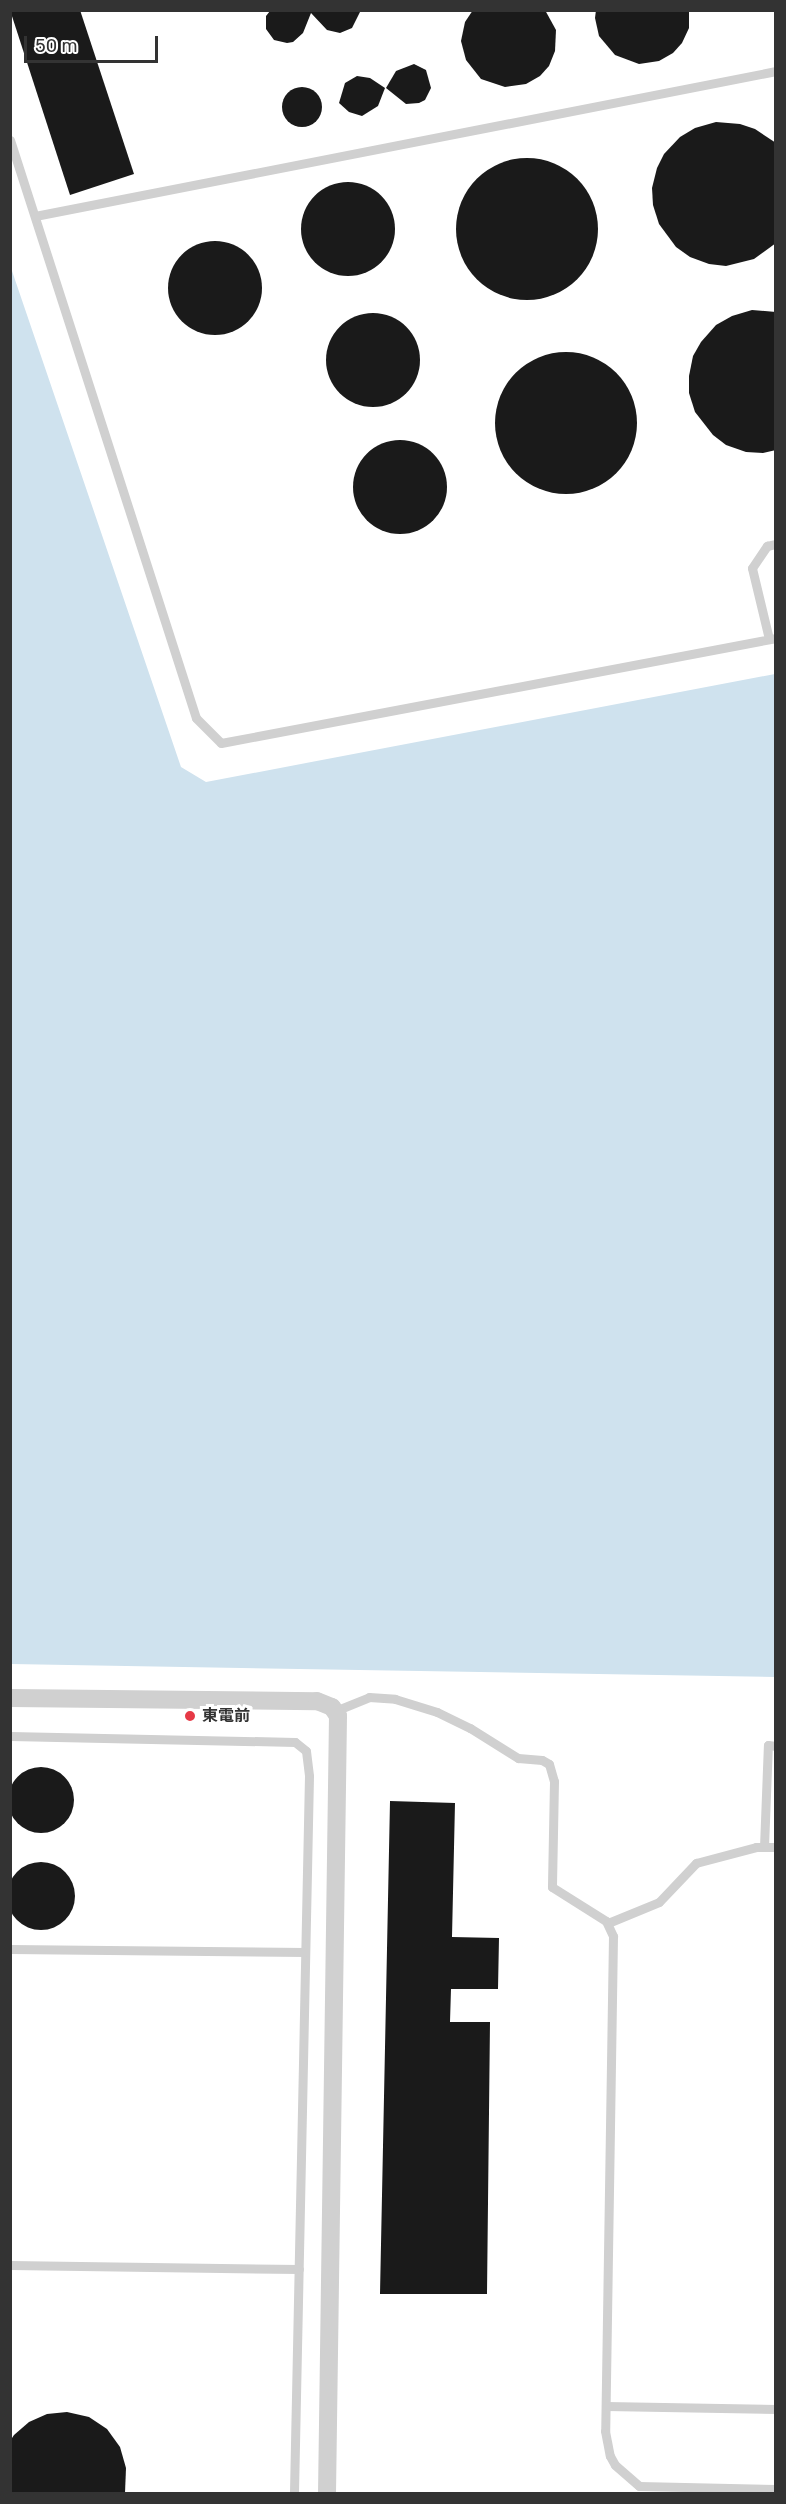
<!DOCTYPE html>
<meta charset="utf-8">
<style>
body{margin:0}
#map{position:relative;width:786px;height:2504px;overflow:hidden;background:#fff;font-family:Rubik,"Noto Sans JP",sans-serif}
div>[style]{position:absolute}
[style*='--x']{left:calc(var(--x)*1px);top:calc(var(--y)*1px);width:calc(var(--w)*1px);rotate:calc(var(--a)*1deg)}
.water>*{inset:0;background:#cfe2ee}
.building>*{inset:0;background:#1a1a1a}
.round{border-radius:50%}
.service>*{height:9px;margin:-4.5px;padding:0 4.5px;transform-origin:4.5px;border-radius:4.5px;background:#d0d0d0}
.minor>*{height:18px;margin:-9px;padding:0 9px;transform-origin:9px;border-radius:9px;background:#d0d0d0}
.dots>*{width:16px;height:16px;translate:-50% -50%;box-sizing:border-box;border:3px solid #fff;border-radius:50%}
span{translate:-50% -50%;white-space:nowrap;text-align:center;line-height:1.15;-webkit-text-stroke:6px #fff;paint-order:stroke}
.poi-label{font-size:16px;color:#333;font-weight:700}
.left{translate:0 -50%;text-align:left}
.frame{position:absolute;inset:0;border:12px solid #333;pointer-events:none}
.scale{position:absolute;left:24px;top:36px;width:134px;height:27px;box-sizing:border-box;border:3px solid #333;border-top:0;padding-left:8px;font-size:18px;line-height:21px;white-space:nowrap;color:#333;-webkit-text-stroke:4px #fff;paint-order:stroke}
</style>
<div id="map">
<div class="water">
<i style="clip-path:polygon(11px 268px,181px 767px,206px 782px,775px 674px,775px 1677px,11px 1664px)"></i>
</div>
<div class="building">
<i style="clip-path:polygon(10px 10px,80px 10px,134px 174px,70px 195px)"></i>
<i style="clip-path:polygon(361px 10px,352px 28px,340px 33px,327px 30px,311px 13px,303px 33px,293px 42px,287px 43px,274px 40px,266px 29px,266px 16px,270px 11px)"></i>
<i style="clip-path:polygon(473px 10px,545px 10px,556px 30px,555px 51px,549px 66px,540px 76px,526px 84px,505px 87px,481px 79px,466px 60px,461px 41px,465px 22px)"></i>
<i style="clip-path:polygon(596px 10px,689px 10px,689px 28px,682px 43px,673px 53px,659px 61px,639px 64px,615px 55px,599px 36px,595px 18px)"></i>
<i style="clip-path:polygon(414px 64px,426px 70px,431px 88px,425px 100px,419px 103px,406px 104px,386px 88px,396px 71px)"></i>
<i style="clip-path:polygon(357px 76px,370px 78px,385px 88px,378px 106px,362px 116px,349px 112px,339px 103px,345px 83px)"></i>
<i class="round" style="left:282px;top:87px;width:40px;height:40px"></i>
<i style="clip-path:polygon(716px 122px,740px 124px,755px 129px,776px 143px,776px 243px,754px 259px,726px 266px,709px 264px,690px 257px,676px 247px,659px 224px,653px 205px,652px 188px,657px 168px,664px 154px,680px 137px,695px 128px)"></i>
<i class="round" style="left:456px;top:158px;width:142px;height:142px"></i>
<i class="round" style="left:301px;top:182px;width:94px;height:94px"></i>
<i class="round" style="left:168px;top:241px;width:94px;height:94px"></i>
<i style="clip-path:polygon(752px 310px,776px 312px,776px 450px,763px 453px,746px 452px,726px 445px,713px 435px,695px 412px,689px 393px,689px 376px,693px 356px,701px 342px,716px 325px,732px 316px)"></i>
<i class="round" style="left:326px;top:313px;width:94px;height:94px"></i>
<i class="round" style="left:495px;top:352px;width:142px;height:142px"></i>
<i class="round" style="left:353px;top:440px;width:94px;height:94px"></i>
<i class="round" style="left:8px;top:1767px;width:66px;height:66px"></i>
<i style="clip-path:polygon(390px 1801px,455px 1803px,452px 1937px,499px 1938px,498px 1989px,451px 1989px,450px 2022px,490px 2022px,487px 2294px,380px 2294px)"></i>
<i class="round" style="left:7px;top:1862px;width:68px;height:68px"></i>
<i style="clip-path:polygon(67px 2412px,89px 2417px,107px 2429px,120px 2447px,126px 2468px,125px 2493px,10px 2493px,10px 2441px,14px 2435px,29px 2422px,47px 2414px)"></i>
</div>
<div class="service">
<i style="--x:10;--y:140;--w:607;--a:72.16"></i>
<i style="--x:196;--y:718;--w:35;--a:45"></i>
<i style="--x:221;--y:743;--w:565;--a:-10.71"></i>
<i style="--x:35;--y:216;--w:755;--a:-11.07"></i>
<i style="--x:769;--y:639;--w:73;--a:-103.5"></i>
<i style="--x:752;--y:568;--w:27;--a:-56"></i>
<i style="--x:767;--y:546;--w:9;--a:-13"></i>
<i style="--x:335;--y:1711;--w:37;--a:-22"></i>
<i style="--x:369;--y:1697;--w:26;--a:4"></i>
<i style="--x:395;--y:1699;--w:44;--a:17.2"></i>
<i style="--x:437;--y:1712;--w:37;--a:26"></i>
<i style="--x:470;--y:1728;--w:57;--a:32"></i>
<i style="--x:518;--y:1758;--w:24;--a:5"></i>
<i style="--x:542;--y:1760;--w:8;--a:30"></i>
<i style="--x:549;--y:1764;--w:18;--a:74"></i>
<i style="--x:554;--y:1781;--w:106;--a:91.1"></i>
<i style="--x:552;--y:1887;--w:64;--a:32.2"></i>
<i style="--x:606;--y:1921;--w:17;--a:65"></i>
<i style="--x:613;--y:1936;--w:495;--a:90.9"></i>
<i style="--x:605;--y:2431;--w:25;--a:79"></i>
<i style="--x:610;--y:2456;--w:10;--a:61"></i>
<i style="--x:615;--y:2465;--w:32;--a:41"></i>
<i style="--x:639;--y:2486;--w:137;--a:1.3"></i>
<i style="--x:10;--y:1736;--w:285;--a:1.2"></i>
<i style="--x:295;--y:1742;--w:14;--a:39"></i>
<i style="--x:306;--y:1751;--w:25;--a:83"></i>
<i style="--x:309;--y:1776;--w:718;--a:91.2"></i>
<i style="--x:764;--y:1847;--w:102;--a:-87.8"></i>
<i style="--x:768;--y:1745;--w:8;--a:7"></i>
<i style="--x:608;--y:1923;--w:55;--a:-22.4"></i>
<i style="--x:659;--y:1902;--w:54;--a:-46.5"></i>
<i style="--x:696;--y:1863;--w:62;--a:-14.9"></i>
<i style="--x:756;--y:1847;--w:20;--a:0"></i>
<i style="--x:10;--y:1949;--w:295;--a:0.6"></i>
<i style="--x:10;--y:2265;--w:289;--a:0.8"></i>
<i style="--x:606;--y:2406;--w:170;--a:1"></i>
</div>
<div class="minor">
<i style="--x:10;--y:1698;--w:307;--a:0.6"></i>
<i style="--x:317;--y:1701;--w:16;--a:22"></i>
<i style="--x:332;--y:1707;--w:11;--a:56"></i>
<i style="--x:338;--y:1716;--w:778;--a:90.81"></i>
</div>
<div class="dots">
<i style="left:190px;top:1716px;background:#e63946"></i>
</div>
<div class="poi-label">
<span class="left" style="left:202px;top:1716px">東電前</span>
</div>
<div class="frame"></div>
<div class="scale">50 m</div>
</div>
